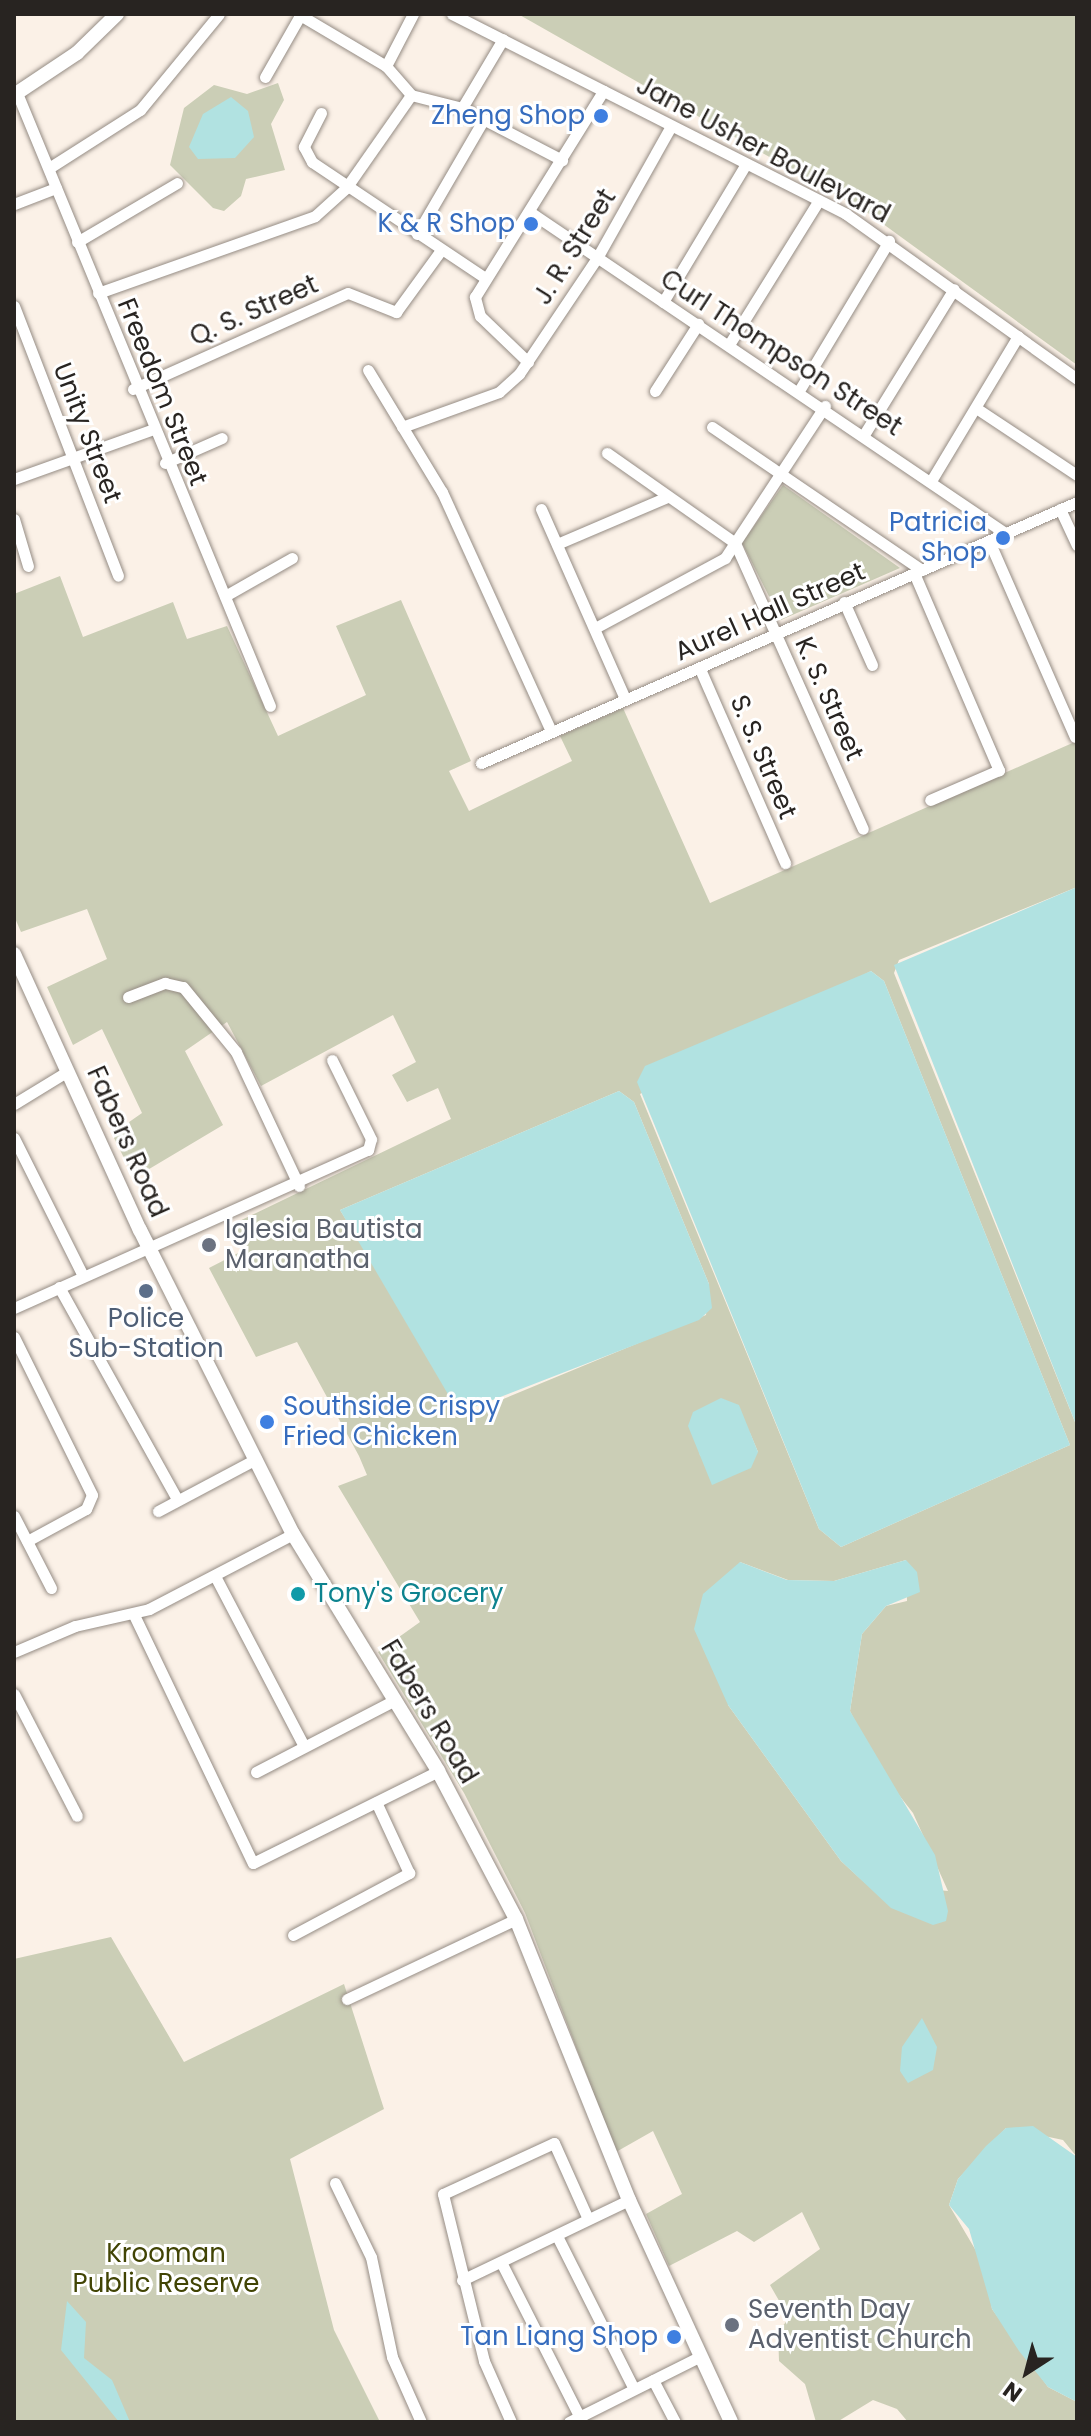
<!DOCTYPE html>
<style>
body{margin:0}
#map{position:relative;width:1091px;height:2436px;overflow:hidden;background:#fbf1e7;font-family:Poppins,sans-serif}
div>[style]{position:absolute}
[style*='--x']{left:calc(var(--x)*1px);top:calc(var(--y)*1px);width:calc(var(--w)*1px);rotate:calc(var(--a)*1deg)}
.green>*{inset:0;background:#cbceb6}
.water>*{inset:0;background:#b1e2e1}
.roads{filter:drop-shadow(0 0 2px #958c84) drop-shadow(0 0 2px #958c84)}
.minor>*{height:11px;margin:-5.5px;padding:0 5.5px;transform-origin:5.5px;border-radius:5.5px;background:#fff}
.major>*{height:14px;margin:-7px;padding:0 7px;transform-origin:7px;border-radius:7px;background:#fff}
.dots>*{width:22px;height:22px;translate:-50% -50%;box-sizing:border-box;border:4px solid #fff;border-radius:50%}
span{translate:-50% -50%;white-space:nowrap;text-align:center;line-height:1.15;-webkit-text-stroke:6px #fff;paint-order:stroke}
.shop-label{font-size:26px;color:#366cbe}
.right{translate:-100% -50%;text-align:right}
.left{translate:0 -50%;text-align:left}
.street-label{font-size:26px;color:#282421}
.worship-label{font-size:26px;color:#5b616d}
.service-label{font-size:26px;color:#4e5e75}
.culture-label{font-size:26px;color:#0d838f}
.park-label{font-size:26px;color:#414404}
.frame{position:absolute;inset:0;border:16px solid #282421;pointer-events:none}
.north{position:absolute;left:987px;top:2332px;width:80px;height:80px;-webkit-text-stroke:6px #fff;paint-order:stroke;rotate:216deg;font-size:22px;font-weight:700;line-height:32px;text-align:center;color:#282421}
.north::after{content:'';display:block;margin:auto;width:28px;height:36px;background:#282421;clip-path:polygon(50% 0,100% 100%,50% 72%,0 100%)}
</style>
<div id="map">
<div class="green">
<i style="clip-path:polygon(518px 14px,1077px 14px,1077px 365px,868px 213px)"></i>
<i style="clip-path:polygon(278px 83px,284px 100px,271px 124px,285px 170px,246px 179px,241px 196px,224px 211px,213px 208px,170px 165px,184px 108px,214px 85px,247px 94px)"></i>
<i style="clip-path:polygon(783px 485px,900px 568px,781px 620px,742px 543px)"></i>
<i style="clip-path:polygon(evenodd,60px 576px,83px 637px,173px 602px,187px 639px,227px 626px,278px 736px,366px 695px,336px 626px,401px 600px,471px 761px,449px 771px,469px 811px,572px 761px,560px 736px,623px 708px,710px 903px,1077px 741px,1077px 887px,899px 960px,894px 973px,1077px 1427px,1077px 2157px,1063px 2140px,1006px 2128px,958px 2179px,949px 2205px,985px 2266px,992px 2309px,1048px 2387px,1077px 2402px,1077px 2422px,908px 2422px,897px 2409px,873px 2400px,837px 2422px,816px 2422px,805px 2384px,779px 2361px,778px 2332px,789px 2318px,770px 2285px,820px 2249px,802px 2212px,754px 2242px,737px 2231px,669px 2266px,646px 2214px,682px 2194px,653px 2131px,616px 2152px,525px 1913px,464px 1793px,378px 1652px,420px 1622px,338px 1486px,367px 1475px,359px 1456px,297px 1342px,256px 1357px,209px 1268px,242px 1251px,231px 1225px,451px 1119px,438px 1088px,407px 1102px,392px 1075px,416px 1062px,393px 1015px,261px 1086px,227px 1022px,185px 1051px,223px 1125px,134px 1178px,112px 1134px,142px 1113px,102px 1029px,73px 1045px,47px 987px,107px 959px,87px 909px,21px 932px,14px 916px,14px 594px,60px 576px,871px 971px,884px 981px,1070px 1445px,841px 1547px,819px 1529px,640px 1094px,871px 971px,60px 576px,619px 1091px,634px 1102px,709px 1284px,706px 1315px,467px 1414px,340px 1210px,619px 1091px,60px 576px,750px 1433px,758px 1452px,700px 1456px,698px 1437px,750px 1433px,60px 576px,906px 1560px,907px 1601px,886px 1606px,862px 1634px,850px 1711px,877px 1767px,913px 1813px,948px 1891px,865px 1883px,841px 1861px,728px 1705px,740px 1562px,788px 1580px,834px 1581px,906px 1560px)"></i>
<i style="clip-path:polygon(111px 1937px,184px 2062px,344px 1984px,384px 2109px,290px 2159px,334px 2330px,380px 2422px,14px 2422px,14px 1959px)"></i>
</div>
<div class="water">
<i style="clip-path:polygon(231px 97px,248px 111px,254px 137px,235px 158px,198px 159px,189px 147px,203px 114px)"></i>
<i style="clip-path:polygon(1077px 887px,1077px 1427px,894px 965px)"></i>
<i style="clip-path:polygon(871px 971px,884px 981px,1070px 1445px,841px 1547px,819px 1529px,637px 1082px,645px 1066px)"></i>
<i style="clip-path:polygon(619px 1091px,634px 1102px,709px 1284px,712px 1308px,699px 1320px,459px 1413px,340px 1210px)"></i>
<i style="clip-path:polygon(721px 1398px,739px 1405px,758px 1452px,751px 1468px,712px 1485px,688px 1426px,693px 1412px)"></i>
<i style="clip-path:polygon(906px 1560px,917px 1572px,920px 1592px,886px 1606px,862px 1634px,850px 1711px,935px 1855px,948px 1911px,946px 1921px,933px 1925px,891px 1908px,841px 1861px,728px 1705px,694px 1629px,703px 1594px,740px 1562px,787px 1580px,834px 1581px)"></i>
<i style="clip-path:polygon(922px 2018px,937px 2047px,933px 2070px,908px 2083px,900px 2071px,902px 2047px)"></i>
<i style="clip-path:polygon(1033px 2126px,1077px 2157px,1077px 2402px,1048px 2387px,1019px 2351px,992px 2309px,969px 2229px,949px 2205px,958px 2179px,986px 2146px,1006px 2128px)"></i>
<i style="clip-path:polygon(67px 2301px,86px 2322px,84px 2358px,112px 2380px,130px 2422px,119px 2422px,61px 2350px)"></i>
</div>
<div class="roads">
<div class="minor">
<i style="--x:452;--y:14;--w:442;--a:26.9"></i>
<i style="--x:846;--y:214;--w:284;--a:35.5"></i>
<i style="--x:300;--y:15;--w:100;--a:30.7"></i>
<i style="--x:386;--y:66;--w:38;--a:49"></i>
<i style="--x:411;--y:95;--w:53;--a:14.3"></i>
<i style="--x:462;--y:108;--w:113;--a:27.5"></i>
<i style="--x:386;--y:66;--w:59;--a:-62.6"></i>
<i style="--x:265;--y:77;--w:73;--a:-60.3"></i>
<i style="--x:17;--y:93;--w:663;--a:67.57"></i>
<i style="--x:462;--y:108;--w:80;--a:-59.3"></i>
<i style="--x:321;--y:113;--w:38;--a:117"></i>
<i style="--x:304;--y:147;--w:17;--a:62"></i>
<i style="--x:312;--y:162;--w:208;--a:33.8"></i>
<i style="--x:49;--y:168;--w:108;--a:-32.5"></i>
<i style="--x:140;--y:110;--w:124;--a:-50.5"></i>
<i style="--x:14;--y:204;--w:45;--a:-20.9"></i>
<i style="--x:530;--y:212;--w:573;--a:34.05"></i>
<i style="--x:417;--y:234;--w:133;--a:-59.8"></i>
<i style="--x:77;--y:242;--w:116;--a:-30.5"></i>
<i style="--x:98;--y:293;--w:230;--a:-19.5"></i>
<i style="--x:315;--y:216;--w:42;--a:-42.1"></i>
<i style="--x:346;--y:188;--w:113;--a:-55"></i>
<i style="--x:663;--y:302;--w:161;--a:-59"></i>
<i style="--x:14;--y:306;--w:289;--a:68.9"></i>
<i style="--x:730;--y:343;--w:168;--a:-58.1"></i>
<i style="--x:528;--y:362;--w:66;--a:-136.2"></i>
<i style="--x:480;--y:316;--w:20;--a:-105"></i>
<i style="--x:475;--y:297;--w:243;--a:-58.1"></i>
<i style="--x:368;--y:370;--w:143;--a:58.8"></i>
<i style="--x:442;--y:492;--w:263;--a:65.5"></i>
<i style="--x:133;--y:389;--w:235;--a:-24.1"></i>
<i style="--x:348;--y:293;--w:52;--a:21.6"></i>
<i style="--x:396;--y:312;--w:77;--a:-54"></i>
<i style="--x:800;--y:389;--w:173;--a:-59"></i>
<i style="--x:655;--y:391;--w:80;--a:-57.3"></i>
<i style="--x:976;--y:408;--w:121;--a:33.6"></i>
<i style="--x:402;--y:427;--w:103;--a:-19.8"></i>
<i style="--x:499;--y:392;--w:27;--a:-42"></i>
<i style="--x:519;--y:374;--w:140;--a:-56.1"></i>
<i style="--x:597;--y:258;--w:151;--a:-60.7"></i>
<i style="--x:712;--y:427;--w:254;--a:34.3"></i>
<i style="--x:865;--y:433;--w:169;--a:-58.3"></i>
<i style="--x:607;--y:453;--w:156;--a:35.1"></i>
<i style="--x:735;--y:543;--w:313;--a:65.9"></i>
<i style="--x:165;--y:463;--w:62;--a:-23.7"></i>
<i style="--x:14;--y:479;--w:145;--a:-19.7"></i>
<i style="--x:931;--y:481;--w:169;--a:-59"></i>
<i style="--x:541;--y:509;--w:208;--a:66.1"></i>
<i style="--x:1060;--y:509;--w:40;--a:65"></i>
<i style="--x:14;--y:519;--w:49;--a:73.4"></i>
<i style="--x:989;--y:541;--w:214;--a:66.3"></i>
<i style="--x:557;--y:544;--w:120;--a:-23.1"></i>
<i style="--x:914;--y:573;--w:215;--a:66.7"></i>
<i style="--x:999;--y:770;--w:75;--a:156.5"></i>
<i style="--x:225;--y:596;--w:77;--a:-29.6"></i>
<i style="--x:844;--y:602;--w:69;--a:66"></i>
<i style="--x:595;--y:628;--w:148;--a:-28.3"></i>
<i style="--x:725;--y:558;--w:182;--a:-56.7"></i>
<i style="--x:700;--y:669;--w:212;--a:66.3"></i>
<i style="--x:481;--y:763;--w:651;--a:-23.65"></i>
<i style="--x:128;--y:997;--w:40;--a:-21"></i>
<i style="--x:165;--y:983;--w:18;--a:13"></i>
<i style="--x:183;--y:987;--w:84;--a:50.8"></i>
<i style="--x:236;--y:1052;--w:148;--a:64.8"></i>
<i style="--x:14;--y:1104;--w:63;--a:-31.4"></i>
<i style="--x:14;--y:1138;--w:154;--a:63.4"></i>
<i style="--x:59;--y:1287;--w:243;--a:60.9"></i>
<i style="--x:14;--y:1308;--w:388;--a:-24.1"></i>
<i style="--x:368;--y:1150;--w:11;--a:-75"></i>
<i style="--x:371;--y:1139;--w:88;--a:-116.3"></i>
<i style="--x:14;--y:1337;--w:176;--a:63.7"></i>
<i style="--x:92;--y:1495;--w:15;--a:113"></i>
<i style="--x:86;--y:1509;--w:67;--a:151.5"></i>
<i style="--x:158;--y:1511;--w:111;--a:-28"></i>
<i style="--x:14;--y:1516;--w:81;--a:62.8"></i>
<i style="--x:215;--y:1576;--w:192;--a:62.4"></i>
<i style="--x:134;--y:1615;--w:275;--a:64.4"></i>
<i style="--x:253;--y:1863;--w:207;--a:-26.4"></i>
<i style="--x:14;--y:1652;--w:66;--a:-23.1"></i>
<i style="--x:75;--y:1626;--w:76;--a:-12.9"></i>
<i style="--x:149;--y:1609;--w:162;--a:-27.5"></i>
<i style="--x:14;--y:1694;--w:137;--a:62.7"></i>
<i style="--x:256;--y:1772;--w:157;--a:-27.4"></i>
<i style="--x:293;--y:1935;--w:132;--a:-28.1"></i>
<i style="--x:409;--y:1873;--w:78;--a:-114.9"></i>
<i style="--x:347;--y:1999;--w:187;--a:-25.3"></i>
<i style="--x:335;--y:2183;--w:82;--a:64.1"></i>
<i style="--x:371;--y:2257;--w:102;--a:78.1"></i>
<i style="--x:392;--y:2357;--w:71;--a:66"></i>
<i style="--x:557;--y:2236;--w:171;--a:63.3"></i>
<i style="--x:501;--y:2262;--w:179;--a:63.1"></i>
<i style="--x:462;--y:2280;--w:185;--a:-25.6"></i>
<i style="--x:653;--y:2380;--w:47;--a:62.4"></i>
<i style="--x:511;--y:2422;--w:67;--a:-113.9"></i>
<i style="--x:484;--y:2361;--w:172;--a:-103.8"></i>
<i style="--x:443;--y:2194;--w:122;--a:-24.7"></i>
<i style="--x:554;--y:2143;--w:83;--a:65.9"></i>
<i style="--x:569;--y:2422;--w:145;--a:-26.6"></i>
</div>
<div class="major">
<i style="--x:14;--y:95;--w:76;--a:-33.7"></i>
<i style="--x:77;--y:53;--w:56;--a:-44.3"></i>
<i style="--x:14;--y:954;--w:303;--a:65.5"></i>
<i style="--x:140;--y:1230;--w:340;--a:63.3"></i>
<i style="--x:293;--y:1534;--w:278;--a:58.5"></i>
<i style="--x:438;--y:1771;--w:167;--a:62.2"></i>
<i style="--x:516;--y:1919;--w:303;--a:68.1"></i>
<i style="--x:629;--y:2200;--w:244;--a:65.3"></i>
</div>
</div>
<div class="dots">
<i style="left:601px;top:116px;background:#3f7fe0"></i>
<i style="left:531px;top:224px;background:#3f7fe0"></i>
<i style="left:1003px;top:538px;background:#3f7fe0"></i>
<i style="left:209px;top:1245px;background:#6b7280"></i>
<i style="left:146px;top:1291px;background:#5c6f8a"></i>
<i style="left:267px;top:1422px;background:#3f7fe0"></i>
<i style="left:298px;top:1594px;background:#0f9aa8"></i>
<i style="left:732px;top:2325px;background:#6b7280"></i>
<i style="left:674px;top:2337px;background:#3f7fe0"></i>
</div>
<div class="shop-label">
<span class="right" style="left:585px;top:116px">Zheng Shop</span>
<span class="right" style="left:515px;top:224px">K &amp; R Shop</span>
<span class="right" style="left:987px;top:538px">Patricia<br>Shop</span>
<span class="left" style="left:283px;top:1422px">Southside Crispy<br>Fried Chicken</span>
<span class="right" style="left:658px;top:2337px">Tan Liang Shop</span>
</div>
<div class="street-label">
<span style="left:763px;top:150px;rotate:28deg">Jane Usher Boulevard</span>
<span style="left:575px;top:247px;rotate:-58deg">J. R. Street</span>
<span style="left:254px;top:311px;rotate:-24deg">Q. S. Street</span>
<span style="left:781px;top:353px;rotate:33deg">Curl Thompson Street</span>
<span style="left:162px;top:392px;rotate:68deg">Freedom Street</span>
<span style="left:87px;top:433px;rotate:69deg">Unity Street</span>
<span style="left:770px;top:612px;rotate:-24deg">Aurel Hall Street</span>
<span style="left:829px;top:699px;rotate:66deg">K. S. Street</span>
<span style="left:763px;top:757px;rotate:67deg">S. S. Street</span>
<span style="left:127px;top:1142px;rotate:66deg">Fabers Road</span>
<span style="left:429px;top:1712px;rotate:59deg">Fabers Road</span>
</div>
<div class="worship-label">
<span class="left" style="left:225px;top:1245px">Iglesia Bautista<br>Maranatha</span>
<span class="left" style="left:748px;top:2325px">Seventh Day<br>Adventist Church</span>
</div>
<div class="service-label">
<span style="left:146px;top:1334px">Police<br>Sub-Station</span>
</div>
<div class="culture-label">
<span class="left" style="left:314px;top:1594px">Tony's Grocery</span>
</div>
<div class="park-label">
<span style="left:166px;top:2269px">Krooman<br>Public Reserve</span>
</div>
<div class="frame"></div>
<div class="north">N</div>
</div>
